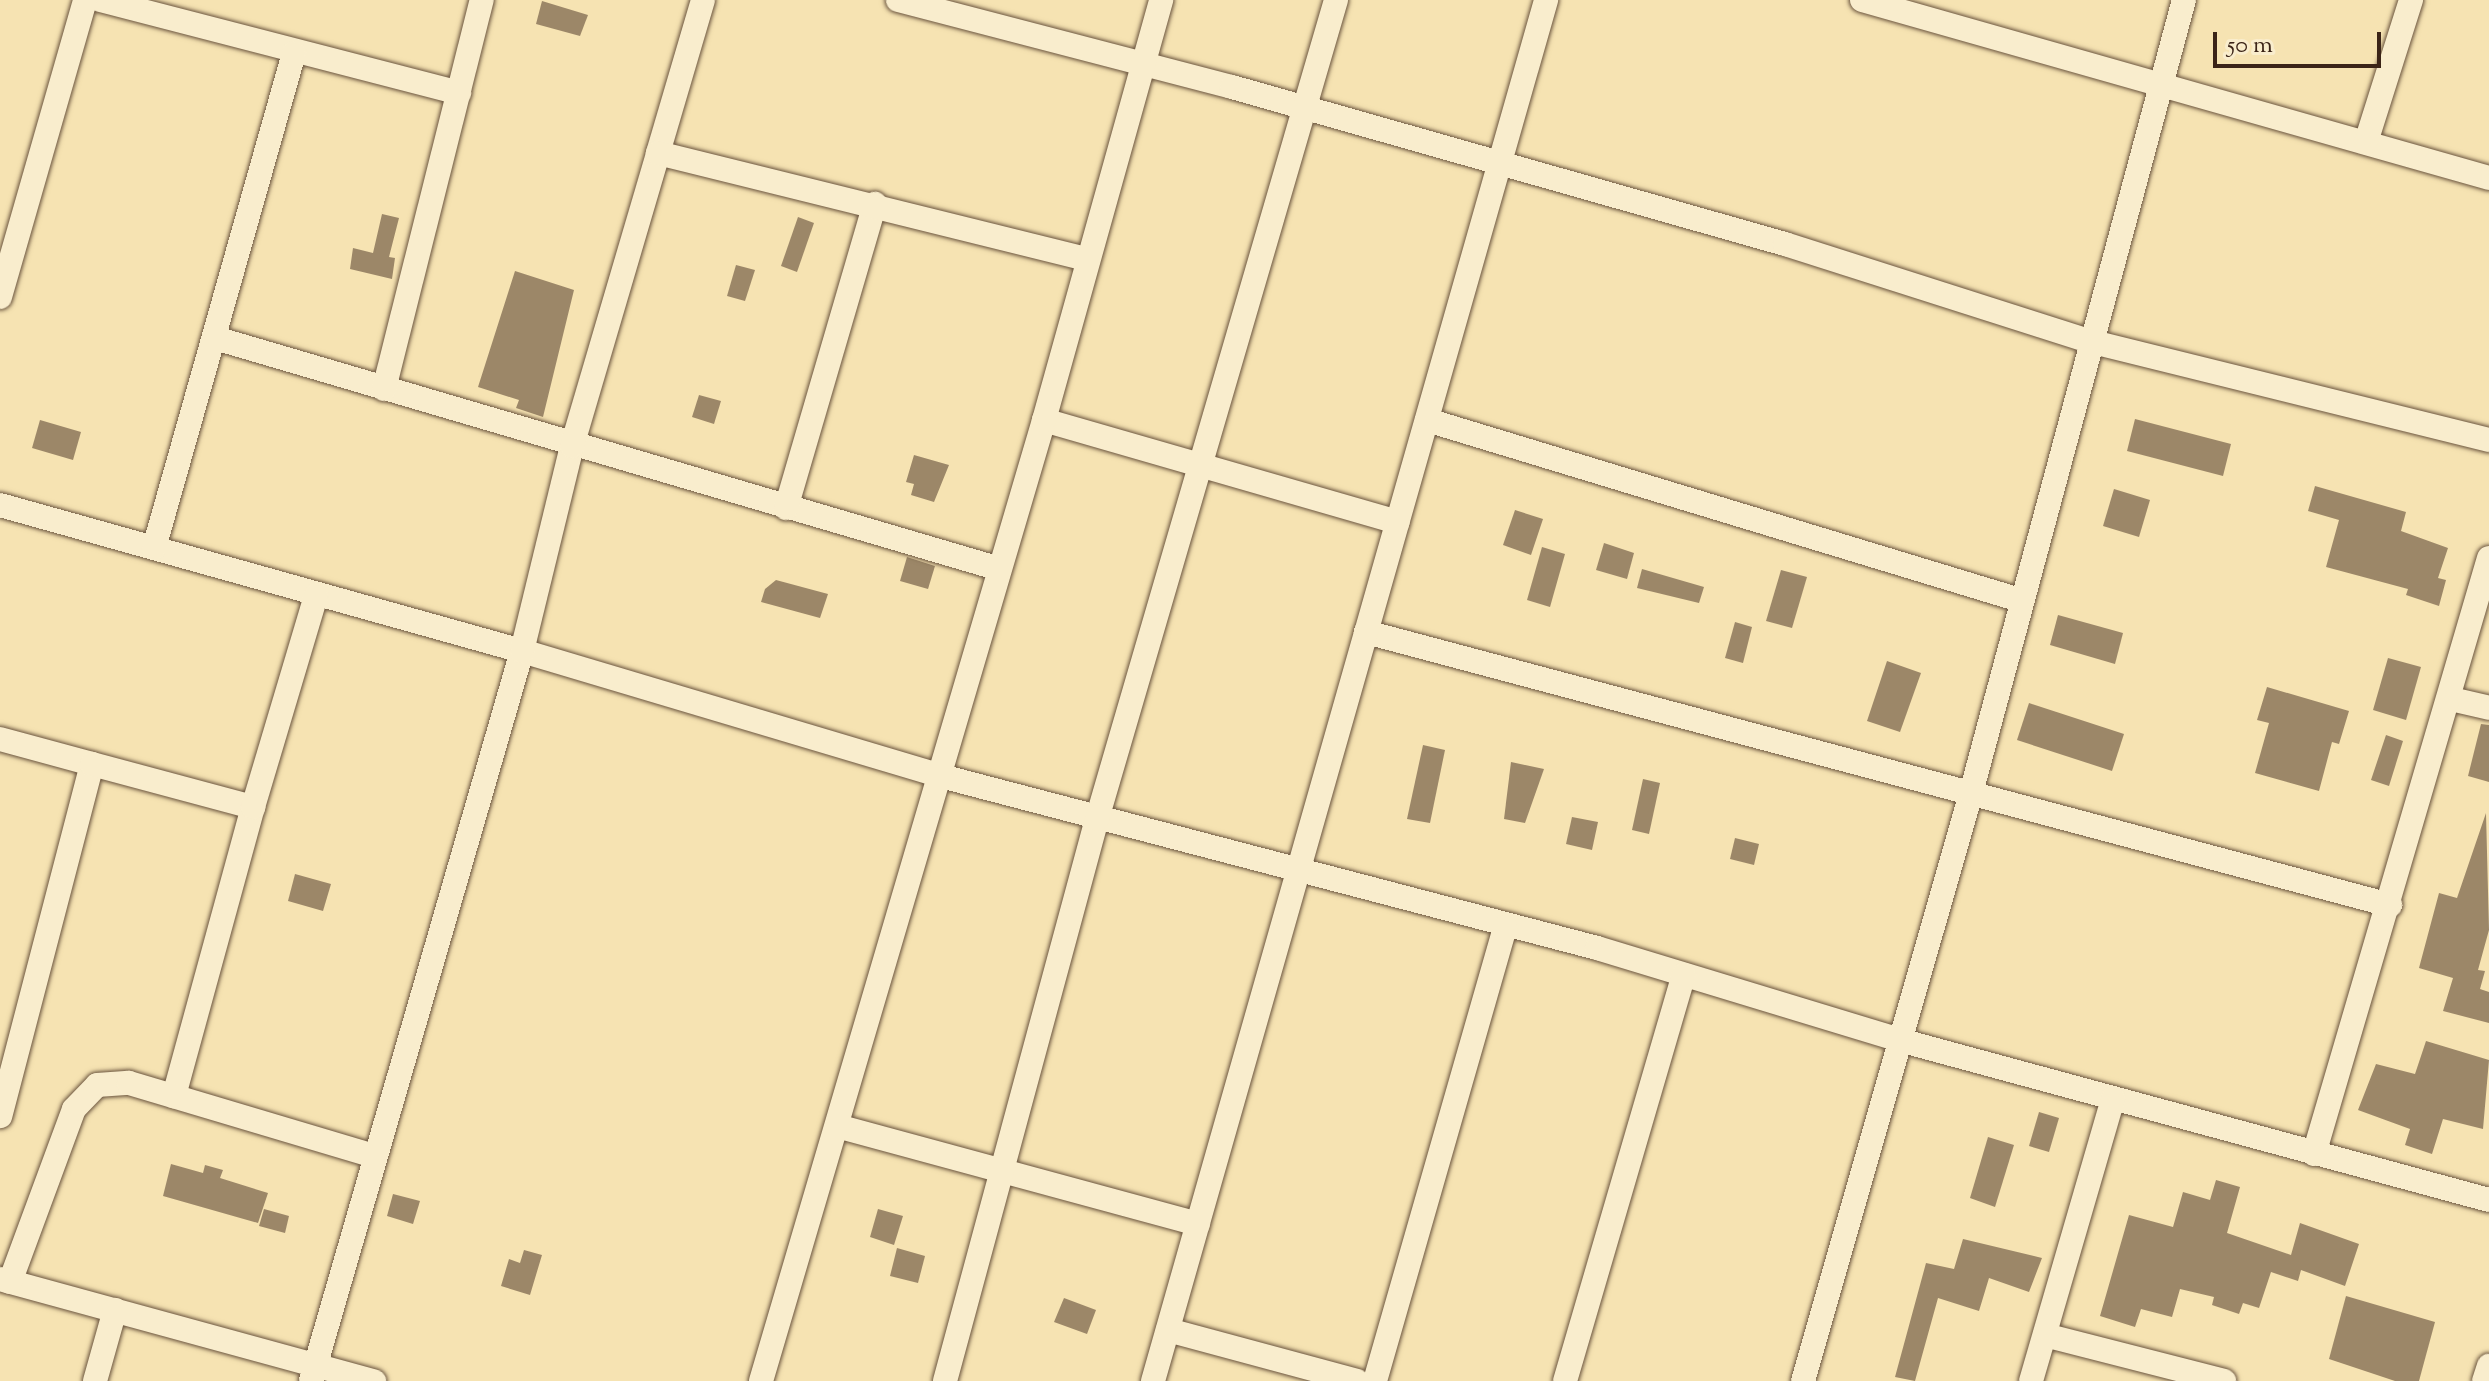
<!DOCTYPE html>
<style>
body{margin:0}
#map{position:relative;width:2489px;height:1381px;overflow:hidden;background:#f6e3b2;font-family:"Sorts Mill Goudy",serif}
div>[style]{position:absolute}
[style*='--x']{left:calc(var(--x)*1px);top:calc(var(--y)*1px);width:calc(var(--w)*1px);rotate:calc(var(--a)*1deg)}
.building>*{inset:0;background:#9c8768}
.roads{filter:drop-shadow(0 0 2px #6a543e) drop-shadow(0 0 2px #6a543e)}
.minor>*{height:24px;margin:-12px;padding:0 12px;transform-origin:12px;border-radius:12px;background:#f9edcd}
span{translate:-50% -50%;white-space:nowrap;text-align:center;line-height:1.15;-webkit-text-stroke:6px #f9edcd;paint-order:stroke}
.scale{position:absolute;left:2213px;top:32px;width:168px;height:36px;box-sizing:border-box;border:4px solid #3b2417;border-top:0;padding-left:10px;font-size:24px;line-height:28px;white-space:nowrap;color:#3b2417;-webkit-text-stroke:6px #f9edcd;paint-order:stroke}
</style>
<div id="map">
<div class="building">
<i style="clip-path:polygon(542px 1px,588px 15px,580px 36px,536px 24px)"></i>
<i style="clip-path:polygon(382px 214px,399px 218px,389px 257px,395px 258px,392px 279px,350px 269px,353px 248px,373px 253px)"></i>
<i style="clip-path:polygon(798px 217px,814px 223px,797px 272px,781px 266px)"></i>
<i style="clip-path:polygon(736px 265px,755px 270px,745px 301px,727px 296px)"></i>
<i style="clip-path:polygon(515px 271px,574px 290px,543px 417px,516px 408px,519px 400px,478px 387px)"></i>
<i style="clip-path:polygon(699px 395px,721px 401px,714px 424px,692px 417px)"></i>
<i style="clip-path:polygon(2135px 419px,2231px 444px,2223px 476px,2127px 451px)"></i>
<i style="clip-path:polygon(40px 420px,81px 432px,73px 460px,32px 448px)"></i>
<i style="clip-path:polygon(914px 455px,949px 465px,934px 502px,911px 495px,914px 484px,906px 482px)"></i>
<i style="clip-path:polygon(2315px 486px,2406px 512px,2401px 531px,2448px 548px,2438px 578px,2446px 580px,2439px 606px,2406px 595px,2408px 589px,2326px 567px,2339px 520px,2308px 511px)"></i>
<i style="clip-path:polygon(2114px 489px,2150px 500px,2139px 537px,2103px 526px)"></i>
<i style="clip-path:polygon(1515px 510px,1543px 519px,1531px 555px,1503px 545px)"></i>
<i style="clip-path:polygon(1604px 543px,1634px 553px,1627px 579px,1596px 570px)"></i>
<i style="clip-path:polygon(1542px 547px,1565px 554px,1550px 607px,1527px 600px)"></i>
<i style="clip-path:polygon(907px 557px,935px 566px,928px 589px,900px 581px)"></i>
<i style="clip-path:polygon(1642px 569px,1704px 587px,1699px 603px,1637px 588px)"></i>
<i style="clip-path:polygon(1781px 570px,1807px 577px,1792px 628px,1766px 621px)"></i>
<i style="clip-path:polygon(776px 580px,828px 594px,820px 618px,761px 602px,765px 589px)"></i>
<i style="clip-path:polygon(2058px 615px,2123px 633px,2115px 664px,2050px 645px)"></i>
<i style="clip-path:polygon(1735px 622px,1752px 627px,1743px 663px,1725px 658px)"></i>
<i style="clip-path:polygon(2388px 658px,2421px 667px,2406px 720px,2373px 710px)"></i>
<i style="clip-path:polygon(1887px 661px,1921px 673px,1900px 732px,1867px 721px)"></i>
<i style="clip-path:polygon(2267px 687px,2349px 711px,2339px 744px,2332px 742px,2319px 791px,2255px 773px,2269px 723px,2257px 720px)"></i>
<i style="clip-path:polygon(2029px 703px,2124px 734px,2112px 771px,2017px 740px)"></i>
<i style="clip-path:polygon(2481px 724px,2489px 725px,2489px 782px,2468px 776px)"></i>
<i style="clip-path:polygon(2386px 735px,2403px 741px,2389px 786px,2371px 780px)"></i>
<i style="clip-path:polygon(1423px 745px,1445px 750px,1430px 823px,1407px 819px)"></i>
<i style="clip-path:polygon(1511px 762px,1544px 769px,1525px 823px,1504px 819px)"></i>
<i style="clip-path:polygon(1643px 779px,1660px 783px,1649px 834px,1632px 830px)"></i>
<i style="clip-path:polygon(2486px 813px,2489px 930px,2478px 970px,2485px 971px,2480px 989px,2489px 992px,2489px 1023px,2443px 1011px,2453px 978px,2419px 968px,2439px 893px,2457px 898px)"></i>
<i style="clip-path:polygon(1572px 817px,1598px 822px,1592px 850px,1566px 844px)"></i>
<i style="clip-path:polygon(1735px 838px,1759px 844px,1754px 865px,1730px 859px)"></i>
<i style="clip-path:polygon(295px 874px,331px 884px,323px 911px,288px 901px)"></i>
<i style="clip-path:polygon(2426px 1041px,2489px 1060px,2483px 1129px,2443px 1119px,2432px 1154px,2405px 1145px,2410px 1129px,2358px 1110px,2376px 1064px,2415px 1074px)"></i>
<i style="clip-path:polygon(2039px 1112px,2059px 1118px,2049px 1152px,2029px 1146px)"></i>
<i style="clip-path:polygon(1988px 1137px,2014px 1145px,1995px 1207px,1970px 1198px)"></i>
<i style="clip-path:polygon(171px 1164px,203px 1173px,205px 1165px,223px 1170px,220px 1178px,268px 1193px,258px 1223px,163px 1196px)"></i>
<i style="clip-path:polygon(2216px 1180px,2240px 1187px,2227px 1233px,2291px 1255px,2300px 1223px,2359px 1244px,2345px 1286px,2301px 1270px,2298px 1281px,2271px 1272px,2259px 1308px,2243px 1303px,2239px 1314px,2212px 1305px,2214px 1297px,2180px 1289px,2172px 1317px,2141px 1309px,2135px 1327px,2100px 1316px,2129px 1215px,2173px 1227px,2183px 1192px,2210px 1200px)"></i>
<i style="clip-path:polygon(393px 1194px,420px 1201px,413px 1224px,387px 1216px)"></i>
<i style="clip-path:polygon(264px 1209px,289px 1216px,285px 1233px,259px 1226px)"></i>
<i style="clip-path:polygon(878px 1209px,903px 1216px,894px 1245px,870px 1237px)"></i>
<i style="clip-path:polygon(1963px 1239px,2042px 1258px,2029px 1292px,1989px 1278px,1979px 1311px,1938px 1298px,1915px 1381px,1895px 1377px,1926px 1263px,1954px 1269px)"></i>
<i style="clip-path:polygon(897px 1248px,925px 1256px,918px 1283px,890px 1276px)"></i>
<i style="clip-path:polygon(524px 1250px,542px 1255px,530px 1295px,501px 1286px,509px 1259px,520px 1263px)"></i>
<i style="clip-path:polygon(2346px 1296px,2435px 1322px,2419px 1381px,2395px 1381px,2329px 1359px)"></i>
<i style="clip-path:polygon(1064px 1298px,1096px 1310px,1087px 1334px,1054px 1322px)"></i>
</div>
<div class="roads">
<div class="minor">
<i style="--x:100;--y:0;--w:371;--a:14.5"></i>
<i style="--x:898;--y:0;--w:345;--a:14.6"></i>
<i style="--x:1232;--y:87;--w:575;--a:15.85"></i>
<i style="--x:1785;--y:244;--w:323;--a:17.7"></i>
<i style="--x:2093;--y:342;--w:408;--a:13.9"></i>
<i style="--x:1862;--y:0;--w:652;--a:15.85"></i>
<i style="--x:2366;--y:142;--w:149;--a:-72.4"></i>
<i style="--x:658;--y:153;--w:159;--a:-73.6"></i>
<i style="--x:0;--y:297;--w:309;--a:-74"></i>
<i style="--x:215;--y:338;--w:818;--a:16.4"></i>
<i style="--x:384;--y:389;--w:401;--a:-75.9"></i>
<i style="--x:1044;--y:420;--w:368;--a:16.1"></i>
<i style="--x:1427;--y:420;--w:620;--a:16.89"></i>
<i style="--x:0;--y:505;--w:542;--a:15.63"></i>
<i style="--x:522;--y:651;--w:437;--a:16.6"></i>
<i style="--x:941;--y:776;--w:678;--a:14.69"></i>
<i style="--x:1597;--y:948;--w:320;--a:16.9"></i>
<i style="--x:1903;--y:1041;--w:607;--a:15.18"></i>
<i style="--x:786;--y:508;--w:317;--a:-73.7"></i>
<i style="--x:154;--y:548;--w:514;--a:-74.21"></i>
<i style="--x:1366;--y:632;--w:1060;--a:14.93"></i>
<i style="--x:2451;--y:699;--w:39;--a:13"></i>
<i style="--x:0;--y:739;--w:95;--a:15.2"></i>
<i style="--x:92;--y:764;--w:364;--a:104.6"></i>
<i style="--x:92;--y:764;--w:167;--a:15"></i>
<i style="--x:253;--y:807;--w:300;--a:105.3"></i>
<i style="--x:253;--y:807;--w:221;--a:-73.4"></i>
<i style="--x:837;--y:1126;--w:374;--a:15.2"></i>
<i style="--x:2314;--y:1154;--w:621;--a:-73.64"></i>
<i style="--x:0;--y:1279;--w:388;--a:15.3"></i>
<i style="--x:10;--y:1282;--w:184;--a:-69.7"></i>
<i style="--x:74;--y:1109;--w:33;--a:-46"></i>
<i style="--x:97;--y:1085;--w:32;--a:-4"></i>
<i style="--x:129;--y:1083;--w:256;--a:16.6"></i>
<i style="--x:1168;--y:1330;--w:196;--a:15.1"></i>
<i style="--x:2045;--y:1335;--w:185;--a:14.4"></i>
<i style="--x:95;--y:1381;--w:74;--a:-74.3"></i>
<i style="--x:311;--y:1381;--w:760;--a:-73.88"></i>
<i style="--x:522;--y:651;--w:211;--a:-76.3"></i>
<i style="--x:572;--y:446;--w:305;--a:-73.6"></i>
<i style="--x:658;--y:153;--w:440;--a:13.9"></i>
<i style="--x:761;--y:1381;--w:1002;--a:-73.59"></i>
<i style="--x:1044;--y:420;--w:436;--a:-74.4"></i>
<i style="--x:945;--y:1381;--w:582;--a:-74.87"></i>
<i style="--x:1097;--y:819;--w:853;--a:-73.73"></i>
<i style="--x:1153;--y:1381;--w:1436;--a:-74.11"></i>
<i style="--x:1375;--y:1381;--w:472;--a:-74"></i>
<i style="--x:1565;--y:1381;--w:423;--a:-73.7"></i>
<i style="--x:1803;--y:1381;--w:612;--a:-74.05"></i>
<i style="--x:1971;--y:793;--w:821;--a:-74.97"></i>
<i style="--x:2031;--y:1381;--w:294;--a:-73.8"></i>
<i style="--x:2484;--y:1381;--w:16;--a:-72"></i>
</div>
</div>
<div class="scale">50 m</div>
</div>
